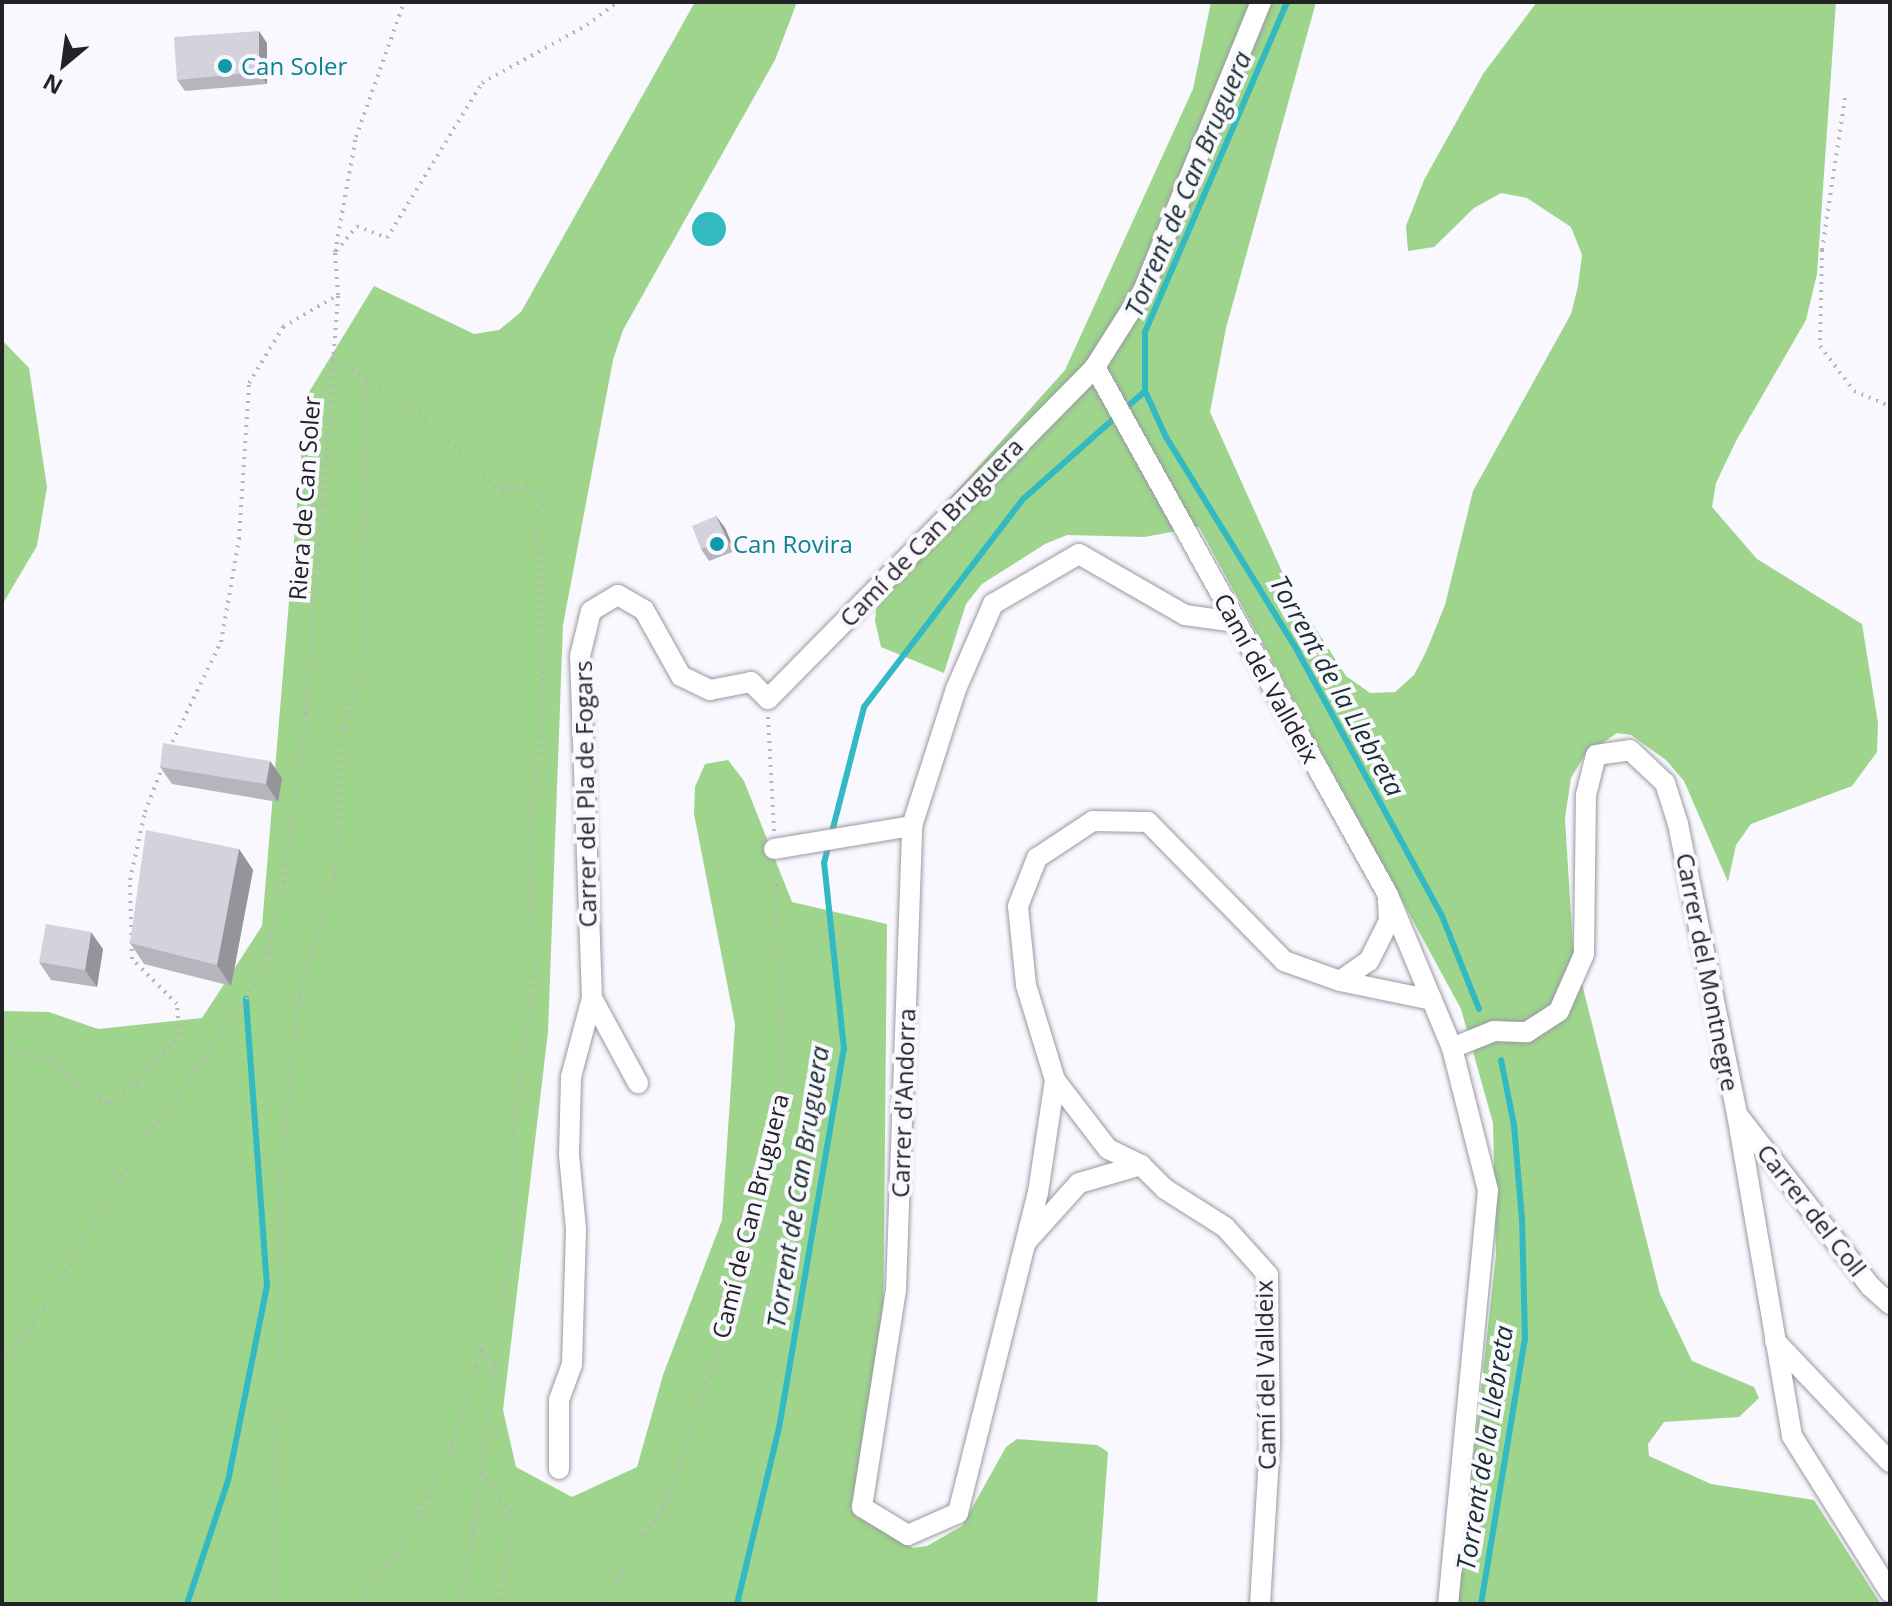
<!DOCTYPE html>
<meta charset="utf-8">
<style>
body{margin:0}
#map{position:relative;width:1892px;height:1606px;overflow:hidden;background:#f9f8fe;font-family:"Open Sans",sans-serif}
div>[style]{position:absolute}
[style*='--x']{left:calc(var(--x)*1px);top:calc(var(--y)*1px);width:calc(var(--w)*1px);rotate:calc(var(--a)*1deg)}
.forest>*{inset:0;background:#9ed48c}
.water>*{inset:0;background:#32b9c2}
.round{border-radius:50%}
.stream>*{height:6px;margin:-3px;padding:0 3px;transform-origin:3px;border-radius:3px;background:#32b9c2}
.path>*{height:4px;margin-top:-2px;transform-origin:0;background:repeating-linear-gradient(90deg,#b6b5ba 0 2px,transparent 0 8px)}
.roads{filter:drop-shadow(0 0 2px #9a99a3) drop-shadow(0 0 2px #9a99a3)}
.minor>*{height:20px;margin:-10px;padding:0 10px;transform-origin:10px;border-radius:10px;background:#fff}
.wall>*{inset:0;background:#b6b5be}
.shaded-wall>*{inset:0;background:#94949b}
.building>*{inset:0;background:#d4d3dd}
.dots>*{width:22px;height:22px;translate:-50% -50%;box-sizing:border-box;border:4px solid #f9f8fe;border-radius:50%}
span{translate:-50% -50%;white-space:nowrap;text-align:center;line-height:1.15;-webkit-text-stroke:8px #f9f8fe;paint-order:stroke}
.culture-label{font-size:24px;color:#0d838f}
.left{translate:0 -50%;text-align:left}
.street-label{font-size:24px;color:#232327}
.water-label{font-size:26px;color:#192f31;font-style:italic}
.frame{position:absolute;inset:0;border:4px solid #232327;pointer-events:none}
.north{position:absolute;left:24px;top:24px;width:80px;height:80px;-webkit-text-stroke:6px #f9f8fe;paint-order:stroke;rotate:209deg;font-size:22px;font-weight:700;line-height:32px;text-align:center;color:#232327}
.north::after{content:'';display:block;margin:auto;width:28px;height:36px;background:#232327;clip-path:polygon(50% 0,100% 100%,50% 72%,0 100%)}
</style>
<div id="map">
<div class="forest">
<i style="clip-path:polygon(695px 2px,797px 2px,775px 60px,623px 330px,613px 360px,563px 625px,548px 1032px,503px 1410px,516px 1467px,572px 1497px,637px 1467px,663px 1375px,722px 1220px,735px 1024px,694px 814px,695px 787px,705px 764px,728px 760px,744px 781px,792px 902px,887px 924px,883px 1350px,859px 1513px,913px 1548px,927px 1546px,962px 1526px,1006px 1447px,1017px 1439px,1097px 1445px,1108px 1452px,1097px 1604px,2px 1604px,2px 1011px,49px 1012px,98px 1029px,202px 1018px,262px 926px,306px 397px,374px 286px,474px 334px,499px 330px,521px 312px)"></i>
<i style="clip-path:polygon(1211px 2px,1316px 2px,1226px 328px,1210px 412px,1288px 585px,1346px 676px,1370px 693px,1395px 692px,1414px 675px,1426px 652px,1445px 605px,1473px 491px,1571px 314px,1578px 286px,1582px 255px,1571px 227px,1527px 198px,1501px 193px,1474px 208px,1434px 247px,1408px 251px,1406px 226px,1424px 180px,1483px 74px,1537px 2px,1836px 2px,1817px 274px,1806px 320px,1736px 441px,1716px 483px,1712px 507px,1757px 559px,1862px 624px,1878px 723px,1877px 752px,1852px 786px,1751px 824px,1736px 845px,1728px 882px,1684px 781px,1666px 760px,1631px 735px,1617px 733px,1585px 755px,1571px 778px,1565px 818px,1573px 948px,1660px 1294px,1692px 1361px,1754px 1387px,1759px 1398px,1739px 1417px,1664px 1422px,1648px 1444px,1649px 1456px,1711px 1484px,1814px 1500px,1881px 1604px,1457px 1604px,1496px 1255px,1493px 1123px,1461px 1009px,1199px 527px,1144px 537px,1067px 535px,1045px 544px,982px 584px,966px 604px,944px 673px,881px 647px,875px 621px,878px 589px,891px 564px,1065px 370px,1193px 89px)"></i>
<i style="clip-path:polygon(2px 340px,29px 368px,47px 487px,37px 546px,2px 605px)"></i>
</div>
<div class="water">
<i class="round" style="left:692px;top:212px;width:34px;height:34px"></i>
</div>
<div class="stream">
<i style="--x:1145;--y:391;--w:51;--a:65.5"></i>
<i style="--x:1166;--y:437;--w:250;--a:58.4"></i>
<i style="--x:1297;--y:650;--w:303;--a:61.4"></i>
<i style="--x:1442;--y:916;--w:100;--a:68.3"></i>
<i style="--x:187;--y:1604;--w:130;--a:-71.6"></i>
<i style="--x:228;--y:1481;--w:199;--a:-78.7"></i>
<i style="--x:267;--y:1286;--w:288;--a:-94.2"></i>
<i style="--x:737;--y:1604;--w:181;--a:-76.6"></i>
<i style="--x:779;--y:1428;--w:385;--a:-80.3"></i>
<i style="--x:844;--y:1049;--w:187;--a:-96.1"></i>
<i style="--x:824;--y:863;--w:161;--a:-75.6"></i>
<i style="--x:864;--y:707;--w:260;--a:-52.6"></i>
<i style="--x:1022;--y:500;--w:164;--a:-41.5"></i>
<i style="--x:1145;--y:391;--w:59;--a:-90"></i>
<i style="--x:1145;--y:332;--w:359;--a:-66.7"></i>
<i style="--x:1481;--y:1604;--w:269;--a:-80.6"></i>
<i style="--x:1525;--y:1339;--w:119;--a:-91.4"></i>
<i style="--x:1522;--y:1220;--w:95;--a:-94.8"></i>
<i style="--x:1514;--y:1125;--w:66;--a:-101.3"></i>
</div>
<div class="path">
<i style="--x:1845;--y:98;--w:154;--a:98.6"></i>
<i style="--x:1822;--y:250;--w:96;--a:91.2"></i>
<i style="--x:1820;--y:346;--w:56;--a:52.9"></i>
<i style="--x:1854;--y:391;--w:39;--a:23"></i>
<i style="--x:336;--y:251;--w:33;--a:-50"></i>
<i style="--x:357;--y:226;--w:32;--a:22"></i>
<i style="--x:387;--y:238;--w:182;--a:-58.5"></i>
<i style="--x:482;--y:83;--w:120;--a:-28.9"></i>
<i style="--x:587;--y:25;--w:39;--a:-37"></i>
<i style="--x:331;--y:358;--w:88;--a:30.6"></i>
<i style="--x:407;--y:403;--w:129;--a:42.8"></i>
<i style="--x:502;--y:491;--w:25;--a:-12"></i>
<i style="--x:526;--y:486;--w:22;--a:27"></i>
<i style="--x:546;--y:496;--w:27;--a:118"></i>
<i style="--x:533;--y:520;--w:33;--a:76"></i>
<i style="--x:541;--y:552;--w:127;--a:89.1"></i>
<i style="--x:543;--y:679;--w:57;--a:92"></i>
<i style="--x:541;--y:736;--w:100;--a:97.5"></i>
<i style="--x:528;--y:835;--w:133;--a:87"></i>
<i style="--x:535;--y:968;--w:164;--a:97.7"></i>
<i style="--x:513;--y:1131;--w:111;--a:90"></i>
<i style="--x:513;--y:1242;--w:71;--a:100.5"></i>
<i style="--x:500;--y:1312;--w:42;--a:116.6"></i>
<i style="--x:768;--y:717;--w:115;--a:87"></i>
<i style="--x:169;--y:749;--w:119;--a:-64.1"></i>
<i style="--x:221;--y:642;--w:105;--a:-80.1"></i>
<i style="--x:239;--y:539;--w:156;--a:-86.3"></i>
<i style="--x:249;--y:383;--w:66;--a:-58.7"></i>
<i style="--x:283;--y:327;--w:64;--a:-30.2"></i>
<i style="--x:2;--y:1050;--w:54;--a:11.7"></i>
<i style="--x:55;--y:1061;--w:36;--a:52"></i>
<i style="--x:77;--y:1089;--w:35;--a:22"></i>
<i style="--x:110;--y:1102;--w:33;--a:-33"></i>
<i style="--x:138;--y:1084;--w:65;--a:-50.6"></i>
<i style="--x:179;--y:1034;--w:30;--a:-94"></i>
<i style="--x:177;--y:1004;--w:64;--a:-135"></i>
<i style="--x:132;--y:959;--w:79;--a:-91.5"></i>
<i style="--x:130;--y:880;--w:70;--a:-77.6"></i>
<i style="--x:145;--y:812;--w:50;--a:-69"></i>
<i style="--x:2;--y:1360;--w:68;--a:-50.9"></i>
<i style="--x:45;--y:1307;--w:184;--a:-59.3"></i>
<i style="--x:139;--y:1149;--w:184;--a:-54.5"></i>
<i style="--x:246;--y:999;--w:51;--a:-65.5"></i>
<i style="--x:267;--y:953;--w:73;--a:-77.3"></i>
<i style="--x:283;--y:882;--w:171;--a:-82.2"></i>
<i style="--x:306;--y:713;--w:419;--a:-85.6"></i>
<i style="--x:338;--y:295;--w:43;--a:-94"></i>
<i style="--x:335;--y:252;--w:117;--a:-79.7"></i>
<i style="--x:356;--y:137;--w:143;--a:-70.4"></i>
<i style="--x:481;--y:1473;--w:47;--a:53.6"></i>
<i style="--x:509;--y:1511;--w:16;--a:76"></i>
<i style="--x:513;--y:1527;--w:78;--a:99.6"></i>
<i style="--x:274;--y:1604;--w:446;--a:-89"></i>
<i style="--x:282;--y:1158;--w:165;--a:-84.1"></i>
<i style="--x:299;--y:994;--w:125;--a:-73.3"></i>
<i style="--x:335;--y:874;--w:146;--a:-86.9"></i>
<i style="--x:343;--y:728;--w:69;--a:-73.1"></i>
<i style="--x:363;--y:662;--w:285;--a:-89.4"></i>
<i style="--x:356;--y:1604;--w:72;--a:-51.2"></i>
<i style="--x:401;--y:1548;--w:64;--a:-63"></i>
<i style="--x:430;--y:1491;--w:52;--a:-63.9"></i>
<i style="--x:453;--y:1444;--w:98;--a:-73.4"></i>
<i style="--x:481;--y:1350;--w:18;--a:45"></i>
<i style="--x:494;--y:1363;--w:171;--a:96.7"></i>
<i style="--x:474;--y:1533;--w:72;--a:101.2"></i>
<i style="--x:603;--y:1604;--w:116;--a:-58.4"></i>
<i style="--x:664;--y:1505;--w:219;--a:-70.8"></i>
<i style="--x:736;--y:1298;--w:209;--a:-77"></i>
<i style="--x:783;--y:1094;--w:225;--a:-91.8"></i>
</div>
<div class="roads">
<div class="minor">
<i style="--x:1095;--y:367;--w:604;--a:60.97"></i>
<i style="--x:1388;--y:895;--w:166;--a:67.3"></i>
<i style="--x:1452;--y:1048;--w:146;--a:75.8"></i>
<i style="--x:1488;--y:1190;--w:416;--a:95.5"></i>
<i style="--x:774;--y:849;--w:140;--a:-9.5"></i>
<i style="--x:1340;--y:981;--w:35;--a:-35"></i>
<i style="--x:1369;--y:961;--w:45;--a:-63.4"></i>
<i style="--x:1389;--y:921;--w:20;--a:-93"></i>
<i style="--x:592;--y:998;--w:97;--a:61.6"></i>
<i style="--x:1452;--y:1048;--w:45;--a:-22"></i>
<i style="--x:1494;--y:1031;--w:33;--a:2"></i>
<i style="--x:1527;--y:1032;--w:38;--a:-33"></i>
<i style="--x:1559;--y:1011;--w:62;--a:-66.3"></i>
<i style="--x:1584;--y:954;--w:159;--a:-89.3"></i>
<i style="--x:1586;--y:795;--w:41;--a:-76"></i>
<i style="--x:1596;--y:755;--w:34;--a:-8"></i>
<i style="--x:1630;--y:750;--w:48;--a:43.3"></i>
<i style="--x:1665;--y:783;--w:43;--a:72.4"></i>
<i style="--x:1678;--y:824;--w:296;--a:78.5"></i>
<i style="--x:1737;--y:1114;--w:327;--a:80.3"></i>
<i style="--x:1792;--y:1436;--w:184;--a:57.9"></i>
<i style="--x:1055;--y:1080;--w:113;--a:98.6"></i>
<i style="--x:1038;--y:1192;--w:331;--a:104"></i>
<i style="--x:958;--y:1513;--w:55;--a:156.3"></i>
<i style="--x:908;--y:1535;--w:54;--a:-148.7"></i>
<i style="--x:862;--y:1507;--w:219;--a:-81.1"></i>
<i style="--x:896;--y:1291;--w:465;--a:-88"></i>
<i style="--x:912;--y:826;--w:144;--a:-72.2"></i>
<i style="--x:956;--y:689;--w:93;--a:-66.5"></i>
<i style="--x:993;--y:604;--w:99;--a:-30.2"></i>
<i style="--x:1079;--y:554;--w:122;--a:29.9"></i>
<i style="--x:1185;--y:615;--w:50;--a:8"></i>
<i style="--x:1739;--y:1117;--w:214;--a:52.2"></i>
<i style="--x:1870;--y:1286;--w:27;--a:42"></i>
<i style="--x:1026;--y:1242;--w:79;--a:-48.1"></i>
<i style="--x:1079;--y:1183;--w:65;--a:-16.2"></i>
<i style="--x:1775;--y:1341;--w:167;--a:46.5"></i>
<i style="--x:559;--y:1469;--w:69;--a:-90"></i>
<i style="--x:559;--y:1400;--w:37;--a:-70"></i>
<i style="--x:572;--y:1365;--w:136;--a:-88.3"></i>
<i style="--x:576;--y:1229;--w:74;--a:-95.4"></i>
<i style="--x:569;--y:1155;--w:78;--a:-88.5"></i>
<i style="--x:571;--y:1077;--w:82;--a:-75.1"></i>
<i style="--x:592;--y:998;--w:342;--a:-92"></i>
<i style="--x:580;--y:656;--w:46;--a:-76.3"></i>
<i style="--x:591;--y:611;--w:31;--a:-31"></i>
<i style="--x:618;--y:595;--w:30;--a:30"></i>
<i style="--x:644;--y:610;--w:76;--a:60.7"></i>
<i style="--x:681;--y:676;--w:32;--a:26"></i>
<i style="--x:710;--y:690;--w:42;--a:-11"></i>
<i style="--x:751;--y:682;--w:24;--a:45"></i>
<i style="--x:768;--y:699;--w:466;--a:-45.4"></i>
<i style="--x:1095;--y:367;--w:90;--a:-57.7"></i>
<i style="--x:1143;--y:291;--w:312;--a:-67.8"></i>
<i style="--x:1260;--y:1604;--w:164;--a:-86.5"></i>
<i style="--x:1270;--y:1440;--w:165;--a:-90.7"></i>
<i style="--x:1268;--y:1275;--w:64;--a:-131.9"></i>
<i style="--x:1225;--y:1227;--w:71;--a:-147.7"></i>
<i style="--x:1165;--y:1189;--w:34;--a:-135"></i>
<i style="--x:1141;--y:1165;--w:37;--a:-154"></i>
<i style="--x:1108;--y:1149;--w:87;--a:-127.5"></i>
<i style="--x:1055;--y:1080;--w:99;--a:-107"></i>
<i style="--x:1026;--y:985;--w:79;--a:-95.8"></i>
<i style="--x:1018;--y:906;--w:52;--a:-68.4"></i>
<i style="--x:1037;--y:858;--w:67;--a:-33.5"></i>
<i style="--x:1093;--y:821;--w:55;--a:1"></i>
<i style="--x:1148;--y:822;--w:194;--a:45.6"></i>
<i style="--x:1284;--y:961;--w:59;--a:19.7"></i>
<i style="--x:1340;--y:981;--w:94;--a:11.7"></i>
</div>
</div>
<div class="wall">
<i style="clip-path:polygon(267px 43px,267px 84px,185px 91px,177px 80px)"></i>
<i style="clip-path:polygon(716px 516px,725px 528px,735px 551px,709px 561px,701px 549px)"></i>
<i style="clip-path:polygon(270px 761px,282px 778px,278px 802px,172px 784px,160px 767px)"></i>
<i style="clip-path:polygon(239px 849px,253px 870px,231px 986px,144px 964px,130px 943px)"></i>
<i style="clip-path:polygon(103px 949px,97px 987px,51px 980px,39px 962px)"></i>
</div>
<div class="shaded-wall">
<i style="clip-path:polygon(259px 31px,267px 43px,267px 84px,259px 72px)"></i>
<i style="clip-path:polygon(716px 516px,725px 528px,735px 551px,727px 539px)"></i>
<i style="clip-path:polygon(270px 761px,282px 778px,278px 802px,266px 784px)"></i>
<i style="clip-path:polygon(239px 849px,253px 870px,231px 986px,217px 965px)"></i>
<i style="clip-path:polygon(91px 932px,103px 949px,97px 987px,85px 970px)"></i>
</div>
<div class="building">
<i style="clip-path:polygon(259px 31px,259px 72px,177px 80px,174px 37px)"></i>
<i style="clip-path:polygon(716px 516px,727px 539px,701px 549px,692px 526px)"></i>
<i style="clip-path:polygon(163px 743px,270px 761px,266px 784px,160px 767px)"></i>
<i style="clip-path:polygon(146px 830px,239px 849px,217px 965px,130px 943px)"></i>
<i style="clip-path:polygon(46px 924px,91px 932px,85px 970px,39px 962px)"></i>
</div>
<div class="dots">
<i style="left:225px;top:66px;background:#0f9aa8"></i>
<i style="left:717px;top:544px;background:#0f9aa8"></i>
</div>
<div class="culture-label">
<span class="left" style="left:241px;top:66px">Can Soler</span>
<span class="left" style="left:733px;top:544px">Can Rovira</span>
</div>
<div class="street-label">
<span style="left:304px;top:498px;rotate:-86deg">Riera de Can Soler</span>
<span style="left:931px;top:532px;rotate:-46deg">Camí de Can Bruguera</span>
<span style="left:1267px;top:678px;rotate:61deg">Camí del Valldeix</span>
<span style="left:585px;top:794px;rotate:-91deg">Carrer del Pla de Fogars</span>
<span style="left:1708px;top:972px;rotate:79deg">Carrer del Montnegre</span>
<span style="left:903px;top:1103px;rotate:-88deg">Carrer d'Andorra</span>
<span style="left:1812px;top:1210px;rotate:52deg">Carrer del Coll</span>
<span style="left:750px;top:1216px;rotate:-76deg">Camí de Can Bruguera</span>
<span style="left:1265px;top:1375px;rotate:-91deg">Camí del Valldeix</span>
</div>
<div class="water-label">
<span style="left:1188px;top:184px;rotate:-67deg">Torrent de Can Bruguera</span>
<span style="left:1337px;top:686px;rotate:61deg">Torrent de la Llebreta</span>
<span style="left:798px;top:1187px;rotate:-81deg">Torrent de Can Bruguera</span>
<span style="left:1485px;top:1448px;rotate:-81deg">Torrent de la Llebreta</span>
</div>
<div class="frame"></div>
<div class="north">N</div>
</div>
